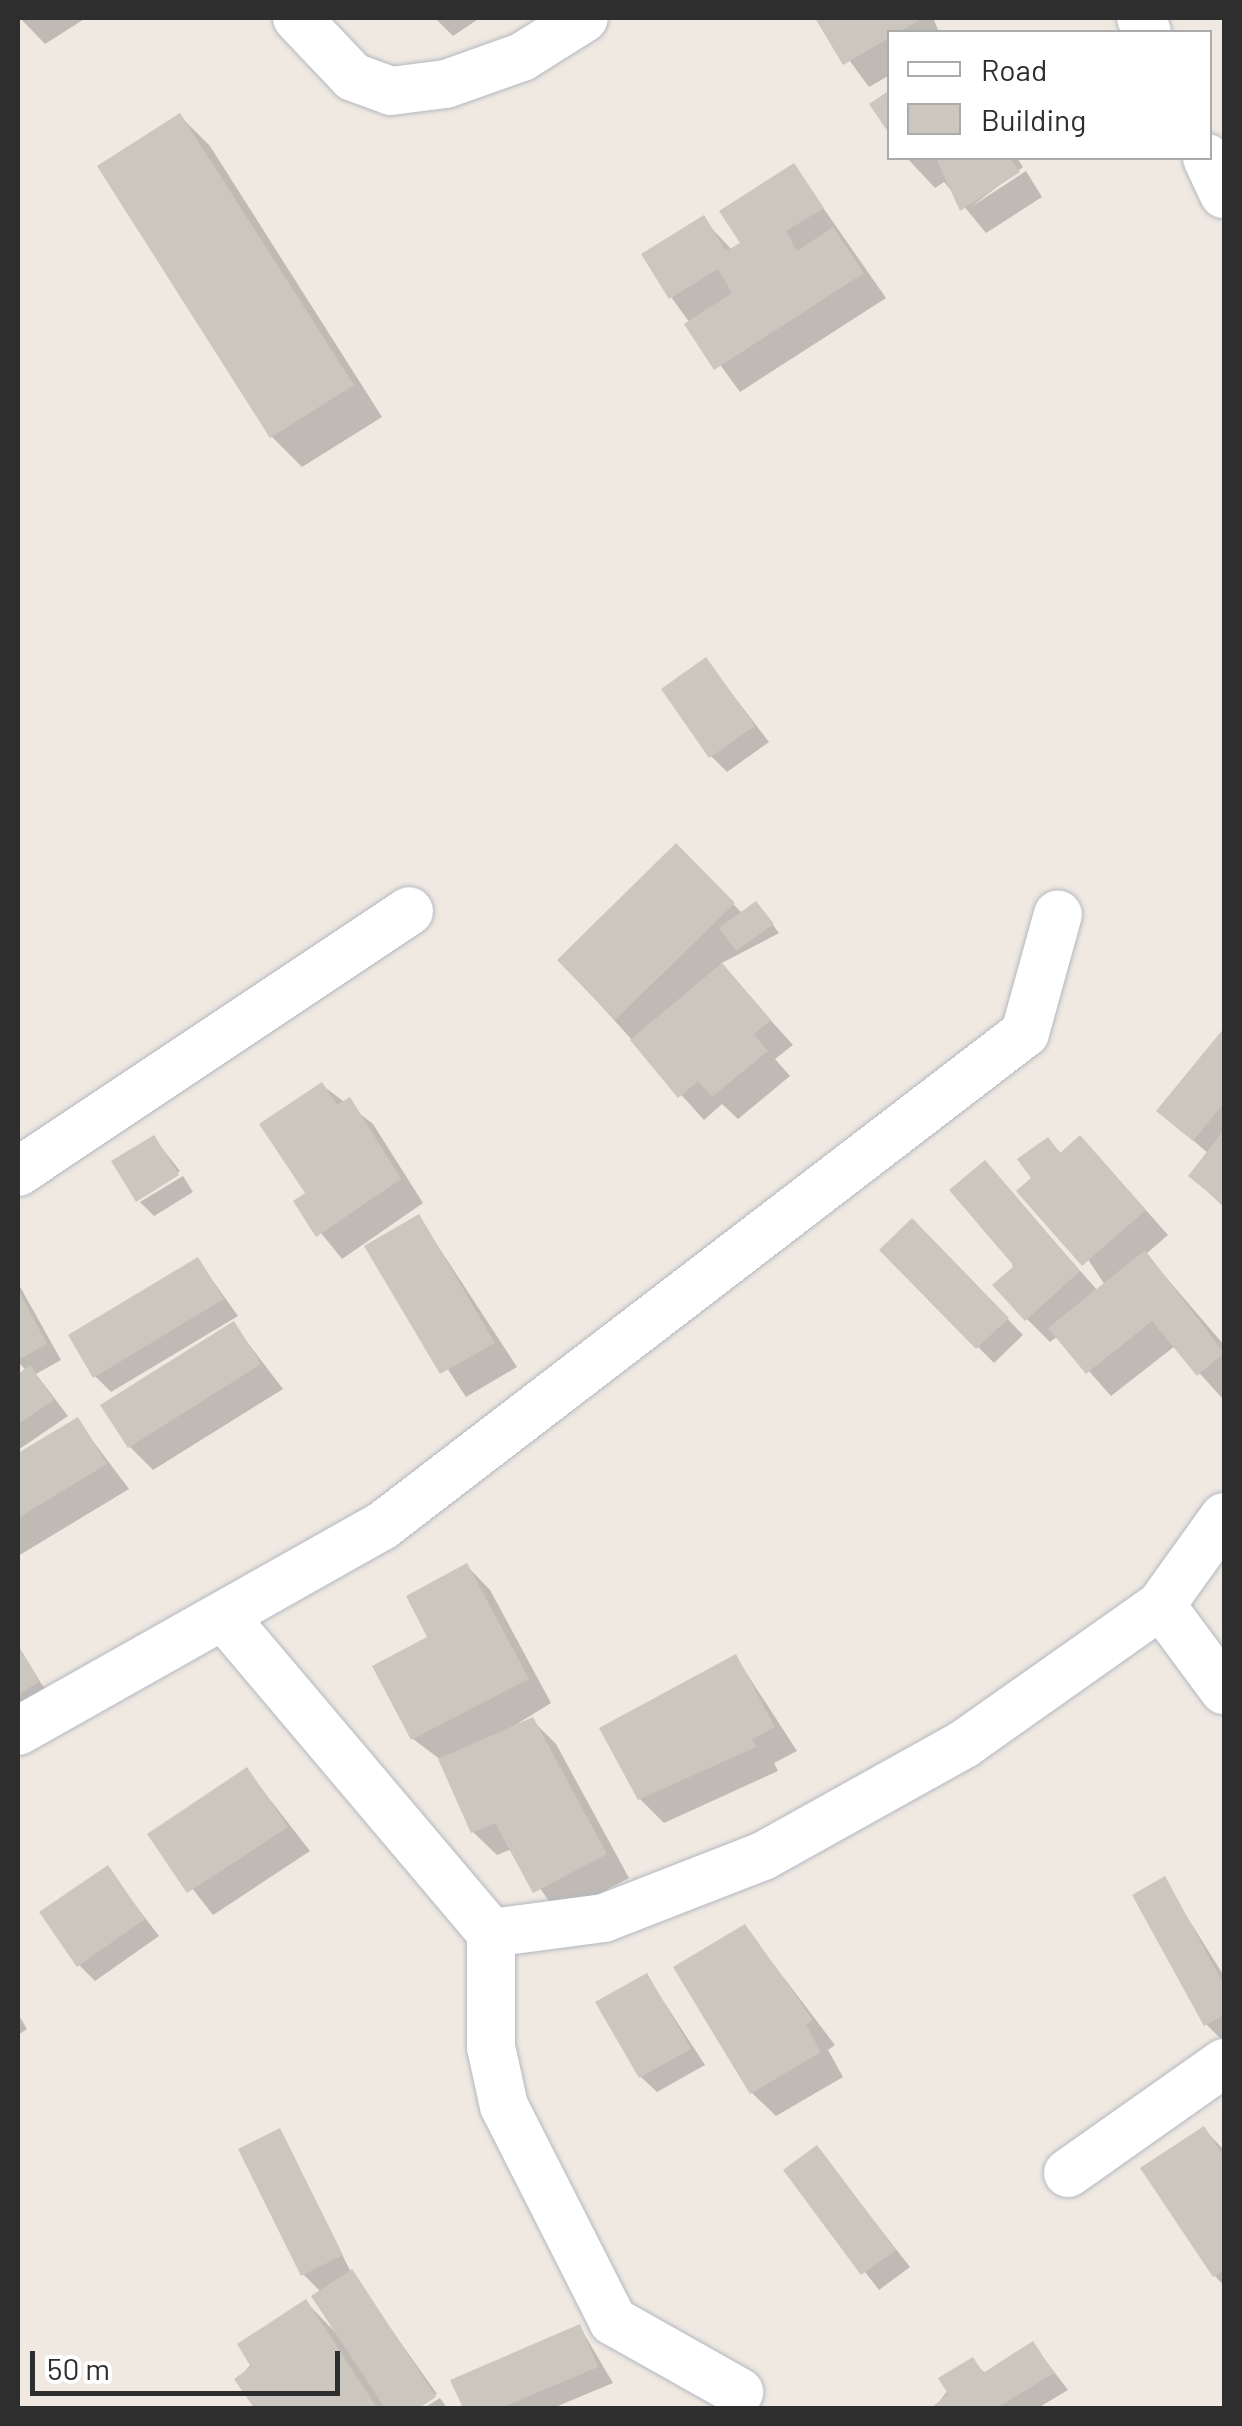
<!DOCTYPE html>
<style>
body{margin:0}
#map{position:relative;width:1242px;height:2426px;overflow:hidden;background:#efe9e1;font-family:Barlow,sans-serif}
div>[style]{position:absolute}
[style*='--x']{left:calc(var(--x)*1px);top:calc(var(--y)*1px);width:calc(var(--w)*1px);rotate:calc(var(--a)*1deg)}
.shadow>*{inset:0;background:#0003}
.building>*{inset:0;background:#cbc7bf}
.roads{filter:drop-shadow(0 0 2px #b4b7c1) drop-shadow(0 0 2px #b4b7c1)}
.street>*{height:48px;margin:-24px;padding:0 24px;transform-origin:24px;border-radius:24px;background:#fff}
span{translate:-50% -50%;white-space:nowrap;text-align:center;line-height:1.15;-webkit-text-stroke:9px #fff;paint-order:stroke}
.frame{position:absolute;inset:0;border:20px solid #2e2e2e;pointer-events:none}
.legend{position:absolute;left:887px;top:30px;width:325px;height:130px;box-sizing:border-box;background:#fff;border:2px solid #ababab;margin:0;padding:12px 18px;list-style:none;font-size:30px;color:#2e2e2e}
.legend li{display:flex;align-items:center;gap:20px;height:50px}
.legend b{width:50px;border:2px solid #ababab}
.scale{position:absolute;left:30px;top:2351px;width:310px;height:45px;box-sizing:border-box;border:5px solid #2e2e2e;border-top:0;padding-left:12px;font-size:30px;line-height:35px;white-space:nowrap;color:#2e2e2e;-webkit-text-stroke:8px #fff;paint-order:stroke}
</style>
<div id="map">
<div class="shadow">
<i style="clip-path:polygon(20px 18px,86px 18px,45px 44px)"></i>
<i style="clip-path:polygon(435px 18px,480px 18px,453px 36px)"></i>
<i style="clip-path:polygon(818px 18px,933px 18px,939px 32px,890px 32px,890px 75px,869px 87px)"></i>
<i style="clip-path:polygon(180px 116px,210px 146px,382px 417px,302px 467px,272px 437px)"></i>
<i style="clip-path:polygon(907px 158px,1017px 158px,1023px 167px,971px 207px,1026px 171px,1042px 197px,986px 233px,944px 182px,935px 188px)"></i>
<i style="clip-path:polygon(794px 166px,886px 298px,740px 392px,671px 297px,703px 219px,732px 250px,744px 244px)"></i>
<i style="clip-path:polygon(706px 660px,769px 742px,727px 772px,711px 756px)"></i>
<i style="clip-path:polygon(676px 846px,743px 914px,763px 912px,779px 933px,720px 964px,793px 1045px,775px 1059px,790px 1076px,738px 1119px,722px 1104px,704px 1120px,560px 960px)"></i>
<i style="clip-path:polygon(1224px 1032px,1224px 1207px,1191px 1176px,1209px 1154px,1159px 1111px)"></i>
<i style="clip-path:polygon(322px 1085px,373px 1124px,423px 1203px,342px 1259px,296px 1202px,309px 1194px)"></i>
<i style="clip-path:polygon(154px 1138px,180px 1171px,138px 1197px)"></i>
<i style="clip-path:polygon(1048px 1140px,1062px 1154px,1103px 1162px,1168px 1235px,1146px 1254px,1224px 1345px,1222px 1398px,1175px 1346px,1111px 1396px,1058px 1336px,1050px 1342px,1027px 1319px,985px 1163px,1098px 1291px,1105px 1285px,1034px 1178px)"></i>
<i style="clip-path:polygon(183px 1176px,193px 1192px,154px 1216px,140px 1202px)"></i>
<i style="clip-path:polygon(419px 1217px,517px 1367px,466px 1397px,368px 1247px)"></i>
<i style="clip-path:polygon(912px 1221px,1023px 1335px,994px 1363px,882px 1250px)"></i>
<i style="clip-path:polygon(198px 1260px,238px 1316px,111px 1392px,95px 1376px)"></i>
<i style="clip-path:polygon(18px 1283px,61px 1360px,36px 1374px,68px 1416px,18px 1450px,18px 1377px,27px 1371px,18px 1362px)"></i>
<i style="clip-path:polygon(234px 1325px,283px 1389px,153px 1470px,130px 1447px)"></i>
<i style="clip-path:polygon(77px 1420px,129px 1489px,18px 1556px,18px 1456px)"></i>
<i style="clip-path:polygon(467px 1566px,490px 1590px,551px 1703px,504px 1732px,532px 1720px,556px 1744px,629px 1878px,559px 1915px,512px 1849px,497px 1855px,473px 1832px,441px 1760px,413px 1739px,431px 1638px)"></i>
<i style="clip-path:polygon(18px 1650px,45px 1689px,18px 1705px)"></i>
<i style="clip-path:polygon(736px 1657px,797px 1751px,774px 1763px,778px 1771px,664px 1823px,640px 1799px)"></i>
<i style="clip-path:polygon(247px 1770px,310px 1851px,213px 1915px,150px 1834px)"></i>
<i style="clip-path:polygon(107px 1868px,159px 1936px,95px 1981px,79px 1965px)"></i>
<i style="clip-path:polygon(1164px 1880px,1224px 1976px,1222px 2040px,1206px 2024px)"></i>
<i style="clip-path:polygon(745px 1927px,835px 2045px,828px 2050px,843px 2077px,776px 2116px,752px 2093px)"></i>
<i style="clip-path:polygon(647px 1976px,705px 2065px,657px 2092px,641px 2077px)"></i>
<i style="clip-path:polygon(18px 2014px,27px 2029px,18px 2035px)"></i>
<i style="clip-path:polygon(1204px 2129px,1224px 2150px,1224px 2286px,1215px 2276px)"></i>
<i style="clip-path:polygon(279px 2131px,352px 2274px,437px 2394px,415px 2408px,257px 2408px,238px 2379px,306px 2302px,335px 2332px,321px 2292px,303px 2274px)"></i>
<i style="clip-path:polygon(817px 2148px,910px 2267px,879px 2290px,787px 2171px)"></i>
<i style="clip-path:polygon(580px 2327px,613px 2383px,553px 2408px,466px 2408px,454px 2381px)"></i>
<i style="clip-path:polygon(1033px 2344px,1068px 2390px,1038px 2408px,934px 2408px,972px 2360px,986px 2374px)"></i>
<i style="clip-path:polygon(440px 2398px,447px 2408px,424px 2408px)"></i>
</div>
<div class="building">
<i style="clip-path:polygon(815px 18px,923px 18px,843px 65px)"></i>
<i style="clip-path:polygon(890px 90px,890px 135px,869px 104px)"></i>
<i style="clip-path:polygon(180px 113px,354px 385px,270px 438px,97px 166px)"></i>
<i style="clip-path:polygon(936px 158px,1010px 158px,1020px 172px,960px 211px)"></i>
<i style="clip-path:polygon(794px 163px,824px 208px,786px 231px,797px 251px,833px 227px,864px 273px,714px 370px,684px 324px,732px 293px,718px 269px,669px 299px,641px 254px,704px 215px,726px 251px,740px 243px,719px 211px)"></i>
<i style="clip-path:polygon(706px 657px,755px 726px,709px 758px,661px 689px)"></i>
<i style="clip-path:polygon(676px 843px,735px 903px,615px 1020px,557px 960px)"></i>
<i style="clip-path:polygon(756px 901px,774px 924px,736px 951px,719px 928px)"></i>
<i style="clip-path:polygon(722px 963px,771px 1020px,754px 1034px,768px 1051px,712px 1097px,698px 1081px,678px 1098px,630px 1040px)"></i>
<i style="clip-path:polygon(1224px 1028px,1224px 1103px,1193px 1141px,1156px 1111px)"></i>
<i style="clip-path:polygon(322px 1082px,337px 1105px,350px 1097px,401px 1179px,316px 1237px,293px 1201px,305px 1193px,259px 1124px)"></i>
<i style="clip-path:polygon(1224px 1130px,1224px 1205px,1188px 1176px)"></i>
<i style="clip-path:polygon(154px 1135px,179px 1175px,136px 1202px,111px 1161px)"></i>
<i style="clip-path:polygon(1080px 1135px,1146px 1210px,1082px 1266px,1016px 1191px,1031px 1178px,1017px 1159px,1048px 1137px,1060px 1153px)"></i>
<i style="clip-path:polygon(985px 1160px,1080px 1271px,1025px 1321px,992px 1285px,1014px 1266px,949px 1190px)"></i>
<i style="clip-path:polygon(419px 1214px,495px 1343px,440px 1374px,364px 1246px)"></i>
<i style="clip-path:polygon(912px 1218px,1009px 1318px,976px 1349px,879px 1250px)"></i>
<i style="clip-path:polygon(1145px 1250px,1224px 1353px,1197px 1376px,1152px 1321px,1086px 1374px,1048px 1328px)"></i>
<i style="clip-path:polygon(198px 1257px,224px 1299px,93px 1378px,68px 1335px)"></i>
<i style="clip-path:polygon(18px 1289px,47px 1344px,18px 1360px)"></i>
<i style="clip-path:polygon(234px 1321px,261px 1364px,128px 1448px,100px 1405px)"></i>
<i style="clip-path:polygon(30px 1365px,54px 1400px,18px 1424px,18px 1374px)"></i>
<i style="clip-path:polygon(78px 1417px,107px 1464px,18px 1518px,18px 1453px)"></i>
<i style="clip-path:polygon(467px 1563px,529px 1679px,411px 1740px,372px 1666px,427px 1637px,406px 1596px)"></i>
<i style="clip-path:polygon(18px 1645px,40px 1681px,18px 1695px)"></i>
<i style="clip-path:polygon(736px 1654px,775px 1727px,752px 1739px,756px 1747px,638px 1800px,599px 1728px)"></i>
<i style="clip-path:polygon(533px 1717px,607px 1854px,533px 1893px,495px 1823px,471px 1833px,438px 1759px)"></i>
<i style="clip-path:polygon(247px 1767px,288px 1827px,187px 1893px,147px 1834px)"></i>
<i style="clip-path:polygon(108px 1865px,145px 1919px,77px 1967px,39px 1912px)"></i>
<i style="clip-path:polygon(1165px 1876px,1224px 1985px,1224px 2015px,1204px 2026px,1132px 1895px)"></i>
<i style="clip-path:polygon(745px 1924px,813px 2020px,806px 2025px,821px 2052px,750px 2094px,673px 1967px)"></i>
<i style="clip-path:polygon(647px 1973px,691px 2049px,639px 2078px,595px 2002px)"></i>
<i style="clip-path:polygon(1204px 2126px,1224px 2157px,1224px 2270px,1213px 2277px,1140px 2168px)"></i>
<i style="clip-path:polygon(280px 2128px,343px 2255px,301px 2276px,238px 2149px)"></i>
<i style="clip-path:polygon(817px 2145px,896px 2250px,861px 2275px,783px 2170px)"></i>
<i style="clip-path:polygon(352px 2269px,436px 2397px,419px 2408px,385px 2408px,311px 2296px)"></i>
<i style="clip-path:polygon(306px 2299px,377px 2408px,254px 2408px,234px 2379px,251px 2367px,237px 2344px)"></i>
<i style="clip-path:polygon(580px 2324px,598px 2367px,501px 2408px,463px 2408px,450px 2380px)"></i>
<i style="clip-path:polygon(1033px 2341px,1054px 2373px,997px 2408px,931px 2408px,948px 2394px,938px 2378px,973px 2357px,983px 2373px)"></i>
</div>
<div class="roads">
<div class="street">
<i style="--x:297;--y:18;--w:81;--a:46.5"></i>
<i style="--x:353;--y:77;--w:40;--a:20.2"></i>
<i style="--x:391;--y:91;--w:55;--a:-7.3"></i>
<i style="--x:446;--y:84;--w:81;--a:-19.6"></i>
<i style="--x:522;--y:57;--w:73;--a:-32.2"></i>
<i style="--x:1141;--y:18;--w:15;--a:67"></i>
<i style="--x:1207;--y:158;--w:40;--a:65"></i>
<i style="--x:18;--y:1172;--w:470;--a:-33.7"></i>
<i style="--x:1161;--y:1605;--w:106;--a:53.5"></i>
<i style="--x:225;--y:1618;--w:412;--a:49.8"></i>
<i style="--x:491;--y:1933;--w:114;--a:90"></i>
<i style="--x:491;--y:2047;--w:60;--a:77.6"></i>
<i style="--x:504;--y:2106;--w:241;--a:63.1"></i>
<i style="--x:613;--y:2321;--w:145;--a:29.4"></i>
<i style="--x:18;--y:1731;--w:418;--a:-29.4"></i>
<i style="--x:382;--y:1526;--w:810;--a:-37.48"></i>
<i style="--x:1025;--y:1033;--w:123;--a:-74.5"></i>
<i style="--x:491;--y:1933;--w:114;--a:-7.6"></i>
<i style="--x:604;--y:1918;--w:171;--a:-21.3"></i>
<i style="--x:763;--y:1856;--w:230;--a:-29.1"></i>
<i style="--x:964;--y:1744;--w:241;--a:-35.2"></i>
<i style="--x:1161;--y:1605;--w:108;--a:-54.4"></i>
<i style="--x:1068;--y:2173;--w:191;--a:-35.2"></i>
</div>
</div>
<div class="frame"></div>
<ul class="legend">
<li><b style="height:12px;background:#fff"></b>Road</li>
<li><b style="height:28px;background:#cbc7bf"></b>Building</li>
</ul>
<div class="scale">50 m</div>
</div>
